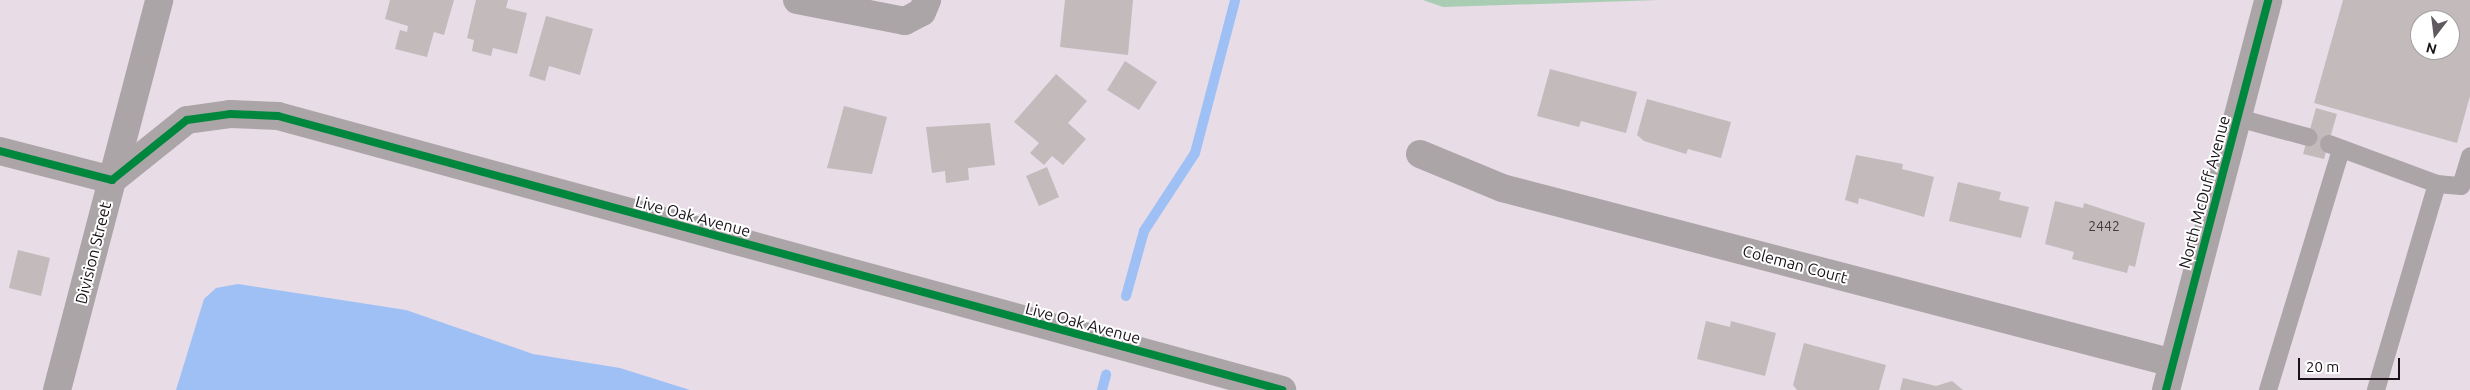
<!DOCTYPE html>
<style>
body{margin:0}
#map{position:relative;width:2470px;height:390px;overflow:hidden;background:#e8dce7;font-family:Ubuntu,sans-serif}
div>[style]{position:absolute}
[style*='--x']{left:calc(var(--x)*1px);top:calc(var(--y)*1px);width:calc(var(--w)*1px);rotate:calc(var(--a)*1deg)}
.green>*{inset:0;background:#a8cdb2}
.water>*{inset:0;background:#9ec0f5}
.stream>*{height:10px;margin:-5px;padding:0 5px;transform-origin:5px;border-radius:5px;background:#9ec0f5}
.building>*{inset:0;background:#c3babb}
.lane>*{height:18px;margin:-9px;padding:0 9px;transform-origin:9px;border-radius:9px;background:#aba5a7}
.street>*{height:28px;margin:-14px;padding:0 14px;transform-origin:14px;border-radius:14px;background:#aba5a7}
.secondary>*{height:28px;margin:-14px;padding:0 14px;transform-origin:14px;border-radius:14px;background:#aca5a7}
.cycleway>*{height:8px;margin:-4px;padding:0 4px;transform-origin:4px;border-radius:4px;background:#00873e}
span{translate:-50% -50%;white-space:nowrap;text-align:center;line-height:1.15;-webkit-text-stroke:4px #fff;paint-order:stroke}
.number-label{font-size:14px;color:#443c41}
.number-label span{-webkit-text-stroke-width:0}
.street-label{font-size:16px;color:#191218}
.north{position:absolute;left:2410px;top:10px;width:50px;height:50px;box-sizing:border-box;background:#fff;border:1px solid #a3a0a3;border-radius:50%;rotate:195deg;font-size:14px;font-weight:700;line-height:20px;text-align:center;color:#191218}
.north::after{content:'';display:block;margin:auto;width:18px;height:22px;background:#615960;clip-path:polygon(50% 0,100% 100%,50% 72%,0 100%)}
.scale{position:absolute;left:2298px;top:358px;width:102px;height:22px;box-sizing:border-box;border:2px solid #191218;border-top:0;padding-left:6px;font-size:15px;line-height:18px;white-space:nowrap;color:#191218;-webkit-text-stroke:4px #fff;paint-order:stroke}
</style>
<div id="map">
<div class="green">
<i style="clip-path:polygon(1423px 0,1659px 0,1443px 7px)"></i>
</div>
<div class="water">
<i style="clip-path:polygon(238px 284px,406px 310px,533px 354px,620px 368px,690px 390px,176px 390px,204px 299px,216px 288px)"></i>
</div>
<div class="stream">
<i style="--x:1126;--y:296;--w:67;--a:-74.5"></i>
<i style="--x:1144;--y:231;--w:93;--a:-56.8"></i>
<i style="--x:1195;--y:153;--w:158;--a:-75.3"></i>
<i style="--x:1102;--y:390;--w:16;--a:-75"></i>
</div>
<div class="building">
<i style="clip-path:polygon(390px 0,454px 0,444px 35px,434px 32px,427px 57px,395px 49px,400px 30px,407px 32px,408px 26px,385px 19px)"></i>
<i style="clip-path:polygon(476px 0,508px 0,506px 8px,527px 13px,517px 54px,493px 48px,491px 56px,472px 51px,474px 40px,467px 38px)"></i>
<i style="clip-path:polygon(1065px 0,1133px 0,1128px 55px,1060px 47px)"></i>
<i style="clip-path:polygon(evenodd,2343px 0,2470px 0,2470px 96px,2457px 143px,2314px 103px,2343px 0,2420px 20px,2450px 20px,2450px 50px,2420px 50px,2420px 20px)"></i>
<i style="clip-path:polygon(546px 16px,593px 29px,580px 75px,549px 66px,545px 81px,529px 76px)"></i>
<i style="clip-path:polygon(1125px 61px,1157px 82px,1139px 110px,1107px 90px)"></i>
<i style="clip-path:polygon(1550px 69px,1637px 92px,1626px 133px,1581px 121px,1579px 127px,1537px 116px)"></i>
<i style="clip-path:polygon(1056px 74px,1087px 101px,1068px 123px,1086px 139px,1063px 165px,1052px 156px,1044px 165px,1030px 153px,1039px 143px,1014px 122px)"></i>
<i style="clip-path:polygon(1647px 99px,1731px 122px,1721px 158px,1688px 149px,1686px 154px,1644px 141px,1637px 135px)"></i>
<i style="clip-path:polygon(844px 106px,887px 117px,872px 174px,827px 168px)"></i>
<i style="clip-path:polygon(2316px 108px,2337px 114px,2324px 159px,2303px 154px)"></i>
<i style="clip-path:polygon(990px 123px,995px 165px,968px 168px,969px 180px,946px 183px,945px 171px,932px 173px,926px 127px)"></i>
<i style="clip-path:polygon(1856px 155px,1903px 164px,1902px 169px,1934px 177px,1924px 217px,1859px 198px,1858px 204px,1845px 200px)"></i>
<i style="clip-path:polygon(1047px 167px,1059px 197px,1039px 206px,1026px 176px)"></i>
<i style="clip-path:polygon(1958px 182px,2001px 192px,1999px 200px,2029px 207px,2021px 238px,1949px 221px)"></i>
<i style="clip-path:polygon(2055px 201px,2083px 208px,2084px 203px,2145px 223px,2135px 267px,2129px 265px,2127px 273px,2072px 259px,2074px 252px,2045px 244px)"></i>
<i style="clip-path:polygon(18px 250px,50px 258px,41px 296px,9px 288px)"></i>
<i style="clip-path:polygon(1706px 321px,1730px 327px,1731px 321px,1776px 333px,1765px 376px,1697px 359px)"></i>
<i style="clip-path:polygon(1804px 343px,1886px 365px,1879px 390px,1797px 390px,1793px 385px)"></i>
<i style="clip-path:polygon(1903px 378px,1936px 386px,1952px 381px,1963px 390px,1900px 390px)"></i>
</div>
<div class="lane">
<i style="--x:2238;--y:118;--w:73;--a:15.2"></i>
<i style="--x:2329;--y:144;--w:115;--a:20.3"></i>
<i style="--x:2437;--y:184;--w:24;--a:5"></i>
<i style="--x:2461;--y:186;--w:31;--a:-73"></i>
<i style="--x:2268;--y:390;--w:252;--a:-73.1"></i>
<i style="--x:2376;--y:390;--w:215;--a:-73.5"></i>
</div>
<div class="street">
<i style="--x:797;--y:0;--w:110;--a:11"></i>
<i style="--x:905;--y:21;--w:19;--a:-28"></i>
<i style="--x:922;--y:12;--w:13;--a:-67"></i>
<i style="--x:0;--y:151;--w:116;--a:14.5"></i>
<i style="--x:112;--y:180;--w:96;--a:-38.7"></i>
<i style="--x:187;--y:120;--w:43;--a:-7.9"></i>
<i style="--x:230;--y:114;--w:48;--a:2.4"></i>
<i style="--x:278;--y:116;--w:1041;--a:15.26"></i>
<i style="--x:1420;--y:154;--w:89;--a:22.5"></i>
<i style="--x:1502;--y:188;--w:693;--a:14.62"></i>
<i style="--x:57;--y:390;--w:403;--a:-75.3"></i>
</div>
<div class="secondary">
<i style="--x:2166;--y:390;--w:403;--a:-75.3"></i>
</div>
<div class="cycleway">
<i style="--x:0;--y:151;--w:116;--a:14.5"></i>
<i style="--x:112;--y:180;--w:96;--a:-38.7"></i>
<i style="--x:187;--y:120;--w:43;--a:-7.9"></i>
<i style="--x:230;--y:114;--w:48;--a:2.4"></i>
<i style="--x:278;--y:116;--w:1041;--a:15.26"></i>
<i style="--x:2166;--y:390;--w:403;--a:-75.3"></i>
</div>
<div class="number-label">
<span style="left:2104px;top:226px">2442</span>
</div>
<div class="street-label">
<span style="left:2204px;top:192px;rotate:-75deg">North McDuff Avenue</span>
<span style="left:693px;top:216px;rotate:15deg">Live Oak Avenue</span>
<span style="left:93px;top:253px;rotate:-76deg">Division Street</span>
<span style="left:1795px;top:264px;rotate:15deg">Coleman Court</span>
<span style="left:1083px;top:323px;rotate:15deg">Live Oak Avenue</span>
</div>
<div class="north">N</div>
<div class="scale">20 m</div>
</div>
